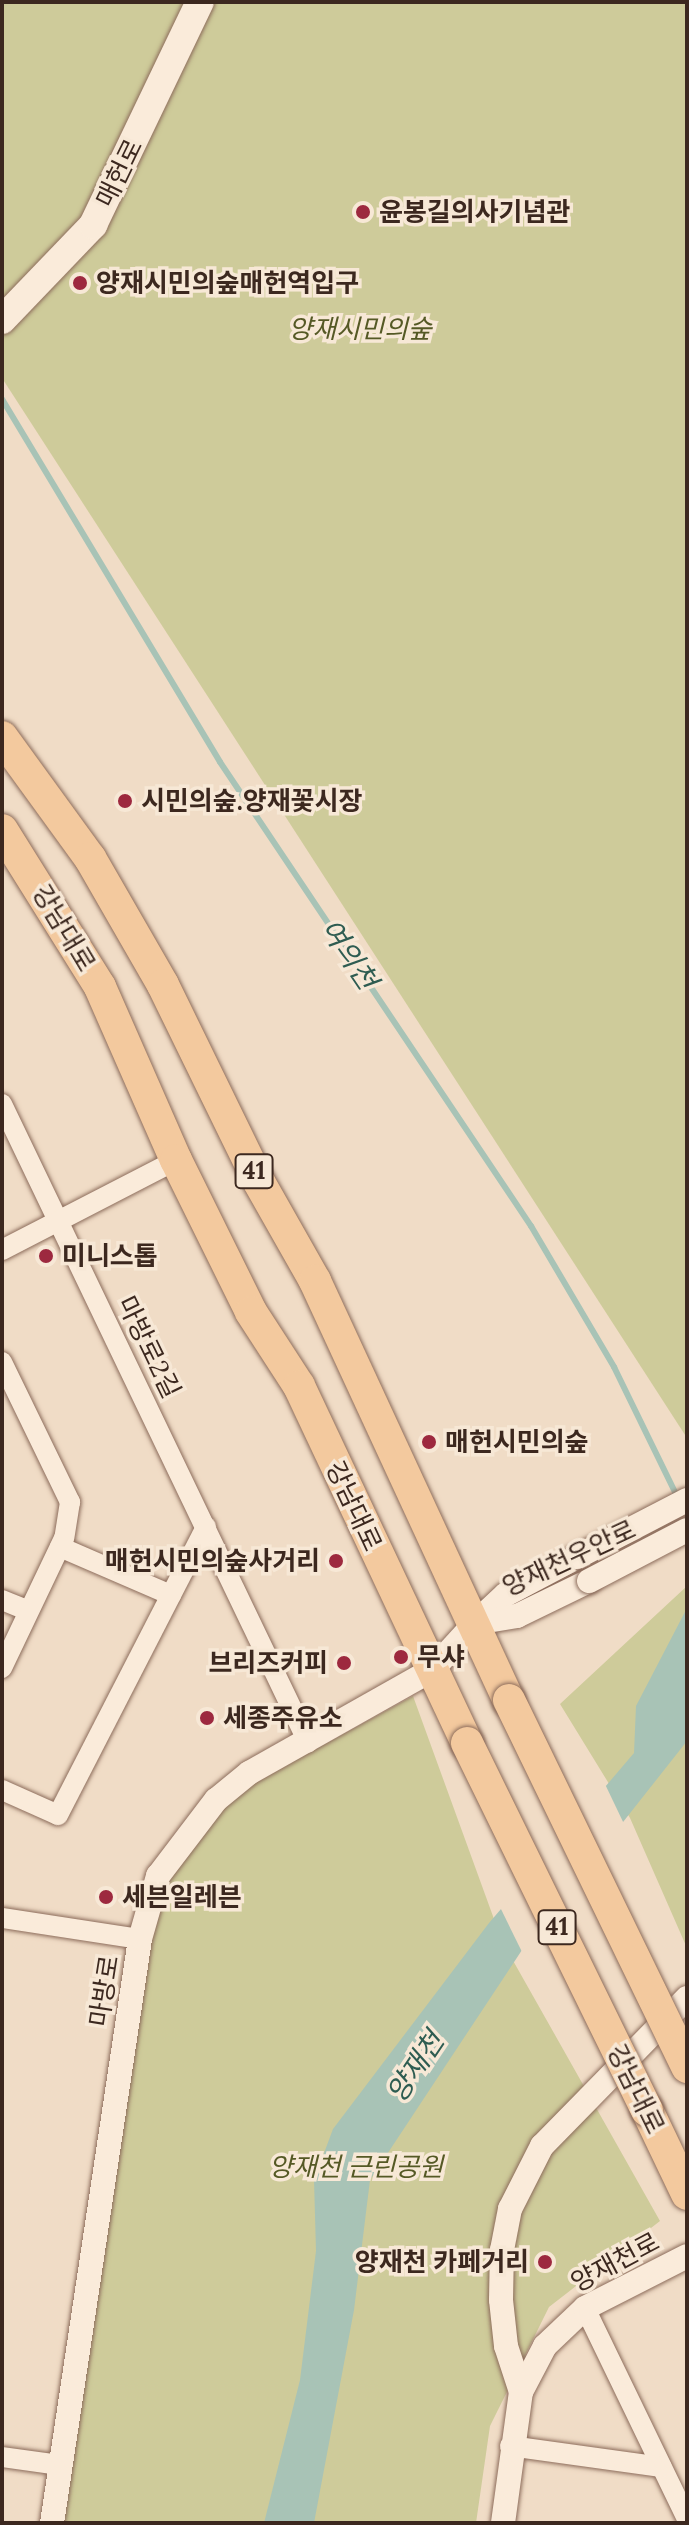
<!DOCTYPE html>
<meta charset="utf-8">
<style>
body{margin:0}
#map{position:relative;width:689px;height:2525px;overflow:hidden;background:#f0dcc6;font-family:Lora,"Noto Sans KR",serif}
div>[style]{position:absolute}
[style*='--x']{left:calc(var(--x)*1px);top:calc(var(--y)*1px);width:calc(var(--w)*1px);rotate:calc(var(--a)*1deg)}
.green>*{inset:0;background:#cecb9a}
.water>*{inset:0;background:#a8c3b6}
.pier>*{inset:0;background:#f0dcc6}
.stream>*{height:6px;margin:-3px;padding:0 3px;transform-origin:3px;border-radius:3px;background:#a8c3b6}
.roads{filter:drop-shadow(0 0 2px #8c6c5b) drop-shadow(0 0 2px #8c6c5b)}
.minor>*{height:20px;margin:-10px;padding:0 10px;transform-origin:10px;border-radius:10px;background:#faebda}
.tertiary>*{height:24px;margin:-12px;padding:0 12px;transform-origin:12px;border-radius:12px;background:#faebda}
.secondary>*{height:28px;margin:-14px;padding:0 14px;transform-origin:14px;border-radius:14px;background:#faebda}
.primary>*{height:32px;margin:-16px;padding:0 16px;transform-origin:16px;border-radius:16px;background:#f3c99e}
.bridges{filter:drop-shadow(0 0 2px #8c6c5b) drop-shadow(0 0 2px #8c6c5b)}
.tertiary-bridge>*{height:24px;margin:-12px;padding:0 12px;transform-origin:12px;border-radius:12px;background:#faebda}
.primary-bridge>*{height:32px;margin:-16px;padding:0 16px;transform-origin:16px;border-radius:16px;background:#f3c99e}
.dots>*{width:22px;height:22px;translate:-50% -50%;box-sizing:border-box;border:4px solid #f7e8d6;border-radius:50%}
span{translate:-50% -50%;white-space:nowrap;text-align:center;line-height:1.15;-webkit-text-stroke:7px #f7e8d6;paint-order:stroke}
.shield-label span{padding:2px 6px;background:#f7e8d6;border:2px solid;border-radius:6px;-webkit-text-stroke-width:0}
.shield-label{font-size:24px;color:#3c281f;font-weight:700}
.street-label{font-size:26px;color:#3c281f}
.poi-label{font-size:26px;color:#3c281f;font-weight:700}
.left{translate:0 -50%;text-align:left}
.right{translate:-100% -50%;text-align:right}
.park-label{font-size:26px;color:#555925;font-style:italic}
.water-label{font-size:28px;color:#2e5c51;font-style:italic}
.frame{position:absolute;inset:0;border:4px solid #3c281f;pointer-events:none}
</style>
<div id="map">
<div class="green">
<i style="clip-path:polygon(2px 2px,687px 2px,687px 1438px,2px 378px)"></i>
<i style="clip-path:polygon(687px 1586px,687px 1948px,630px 1818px,560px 1704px)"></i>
<i style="clip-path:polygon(413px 1696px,502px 1941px,660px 2221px,549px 2307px,490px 2426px,476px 2523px,60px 2523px,150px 1938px,165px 1882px,216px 1816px,250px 1785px)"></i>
</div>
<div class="water">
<i style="clip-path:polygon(687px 1608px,687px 1741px,522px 1950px,370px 2180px,354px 2310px,314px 2523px,264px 2523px,300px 2380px,316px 2251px,314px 2180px,333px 2129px,489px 1923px,634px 1753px,636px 1706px)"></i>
</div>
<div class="pier">
<i style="clip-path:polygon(604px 1782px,625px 1826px,523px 1954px,499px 1905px)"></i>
</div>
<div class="stream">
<i style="--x:2;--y:399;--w:423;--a:59"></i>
<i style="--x:220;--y:762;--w:559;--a:56.17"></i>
<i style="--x:531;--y:1226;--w:164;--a:59.5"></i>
<i style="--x:614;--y:1367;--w:146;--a:64"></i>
</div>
<div class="roads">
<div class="minor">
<i style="--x:2;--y:1104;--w:708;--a:64.38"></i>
<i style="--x:2;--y:1250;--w:196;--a:-27.3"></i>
<i style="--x:2;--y:1362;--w:156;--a:64.1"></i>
<i style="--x:70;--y:1502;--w:36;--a:99"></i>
<i style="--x:64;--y:1538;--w:144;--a:115.5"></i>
<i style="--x:60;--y:1547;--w:121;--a:23.4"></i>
<i style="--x:2;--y:1600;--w:27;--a:22"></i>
<i style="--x:2;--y:1790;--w:61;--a:24.1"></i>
<i style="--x:58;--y:1815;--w:324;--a:-62.8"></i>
<i style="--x:2;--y:1918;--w:140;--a:8.7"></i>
<i style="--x:585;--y:2308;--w:234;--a:64.2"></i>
<i style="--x:510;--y:2446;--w:153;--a:7.9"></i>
<i style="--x:2;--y:2457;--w:59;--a:7.9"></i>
</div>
<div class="tertiary">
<i style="--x:577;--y:1557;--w:81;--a:152.2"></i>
<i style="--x:505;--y:1595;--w:41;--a:137"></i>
<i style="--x:475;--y:1623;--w:43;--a:-9.5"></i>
<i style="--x:517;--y:1616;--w:80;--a:-25.9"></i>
<i style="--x:521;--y:2392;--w:48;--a:-108.1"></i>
<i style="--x:506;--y:2346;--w:46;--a:-96.2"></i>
<i style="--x:501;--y:2300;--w:50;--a:-88.9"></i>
<i style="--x:502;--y:2250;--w:42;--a:-79"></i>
<i style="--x:510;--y:2209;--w:71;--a:-63.1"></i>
<i style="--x:542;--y:2146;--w:207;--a:-45.6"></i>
<i style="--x:52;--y:2523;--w:591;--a:-81.43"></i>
<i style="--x:140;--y:1939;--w:66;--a:-74.1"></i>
<i style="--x:158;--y:1876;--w:96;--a:-52.7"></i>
<i style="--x:216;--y:1800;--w:43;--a:-39.3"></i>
<i style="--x:249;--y:1773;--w:210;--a:-29.4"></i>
<i style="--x:432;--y:1670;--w:64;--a:-47.5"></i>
<i style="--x:503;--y:2523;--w:132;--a:-82.2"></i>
<i style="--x:521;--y:2392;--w:52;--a:-62.4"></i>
<i style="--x:545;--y:2346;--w:55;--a:-43.5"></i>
<i style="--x:585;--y:2308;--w:114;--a:-27"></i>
</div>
<div class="secondary">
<i style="--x:2;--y:320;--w:132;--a:-46.2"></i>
<i style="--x:93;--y:225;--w:247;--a:-64.4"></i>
</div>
<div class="primary">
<i style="--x:2;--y:737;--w:150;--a:54"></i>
<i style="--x:90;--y:858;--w:146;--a:60.1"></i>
<i style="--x:163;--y:985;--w:219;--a:64"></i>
<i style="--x:259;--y:1182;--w:114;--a:60.5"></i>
<i style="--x:315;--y:1281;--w:462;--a:65.2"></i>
<i style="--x:2;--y:830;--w:185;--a:58"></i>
<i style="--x:100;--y:987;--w:189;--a:66.3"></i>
<i style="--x:176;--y:1160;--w:169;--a:63.7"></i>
<i style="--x:251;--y:1312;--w:88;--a:57"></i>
<i style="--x:299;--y:1386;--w:395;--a:64.8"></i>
<i style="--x:647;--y:2110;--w:93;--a:64.5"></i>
</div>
</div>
<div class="bridges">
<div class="tertiary-bridge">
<i style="--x:577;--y:1557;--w:124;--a:-27.4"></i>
<i style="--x:589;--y:1581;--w:110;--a:-27.5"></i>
</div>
<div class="primary-bridge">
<i style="--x:509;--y:1700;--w:408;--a:64.1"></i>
<i style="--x:467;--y:1743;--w:409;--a:63.9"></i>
</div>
</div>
<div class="dots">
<i style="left:363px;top:212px;background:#9d293f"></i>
<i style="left:80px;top:283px;background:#9d293f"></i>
<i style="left:125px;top:801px;background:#9d293f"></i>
<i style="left:46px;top:1256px;background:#9d293f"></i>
<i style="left:429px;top:1442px;background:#9d293f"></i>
<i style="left:336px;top:1561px;background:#9d293f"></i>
<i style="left:401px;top:1657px;background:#9d293f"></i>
<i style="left:344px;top:1663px;background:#9d293f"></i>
<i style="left:207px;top:1718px;background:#9d293f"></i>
<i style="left:106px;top:1897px;background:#9d293f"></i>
<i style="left:545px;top:2262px;background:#9d293f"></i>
</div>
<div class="shield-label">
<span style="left:254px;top:1171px">41</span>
<span style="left:557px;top:1927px">41</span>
</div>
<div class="street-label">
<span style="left:119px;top:173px;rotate:-64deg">매헌로</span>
<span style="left:64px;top:928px;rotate:59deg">강남대로</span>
<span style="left:149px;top:1347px;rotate:64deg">마방로2길</span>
<span style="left:354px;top:1506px;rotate:65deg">강남대로</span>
<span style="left:569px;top:1558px;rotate:-25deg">양재천우안로</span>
<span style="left:104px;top:1991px;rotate:-81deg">마방로</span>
<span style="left:636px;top:2089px;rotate:64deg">강남대로</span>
<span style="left:615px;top:2262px;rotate:-28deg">양재천로</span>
</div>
<div class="poi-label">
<span class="left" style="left:379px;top:212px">윤봉길의사기념관</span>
<span class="left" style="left:96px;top:283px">양재시민의숲매헌역입구</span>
<span class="left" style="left:141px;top:801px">시민의숲.양재꽃시장</span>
<span class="left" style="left:62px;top:1256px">미니스톱</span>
<span class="left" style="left:445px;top:1442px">매헌시민의숲</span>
<span class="right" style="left:320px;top:1561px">매헌시민의숲사거리</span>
<span class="left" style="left:417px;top:1657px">무샤</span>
<span class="right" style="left:328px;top:1663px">브리즈커피</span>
<span class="left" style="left:223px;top:1718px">세종주유소</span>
<span class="left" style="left:122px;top:1897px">세븐일레븐</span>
<span class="right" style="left:529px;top:2262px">양재천 카페거리</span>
</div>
<div class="park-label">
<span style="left:360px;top:329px">양재시민의숲</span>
<span style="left:356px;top:2167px">양재천 근린공원</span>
</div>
<div class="water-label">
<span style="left:349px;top:954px;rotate:56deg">여의천</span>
<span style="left:415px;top:2067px;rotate:-56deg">양재천</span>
</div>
<div class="frame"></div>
</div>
